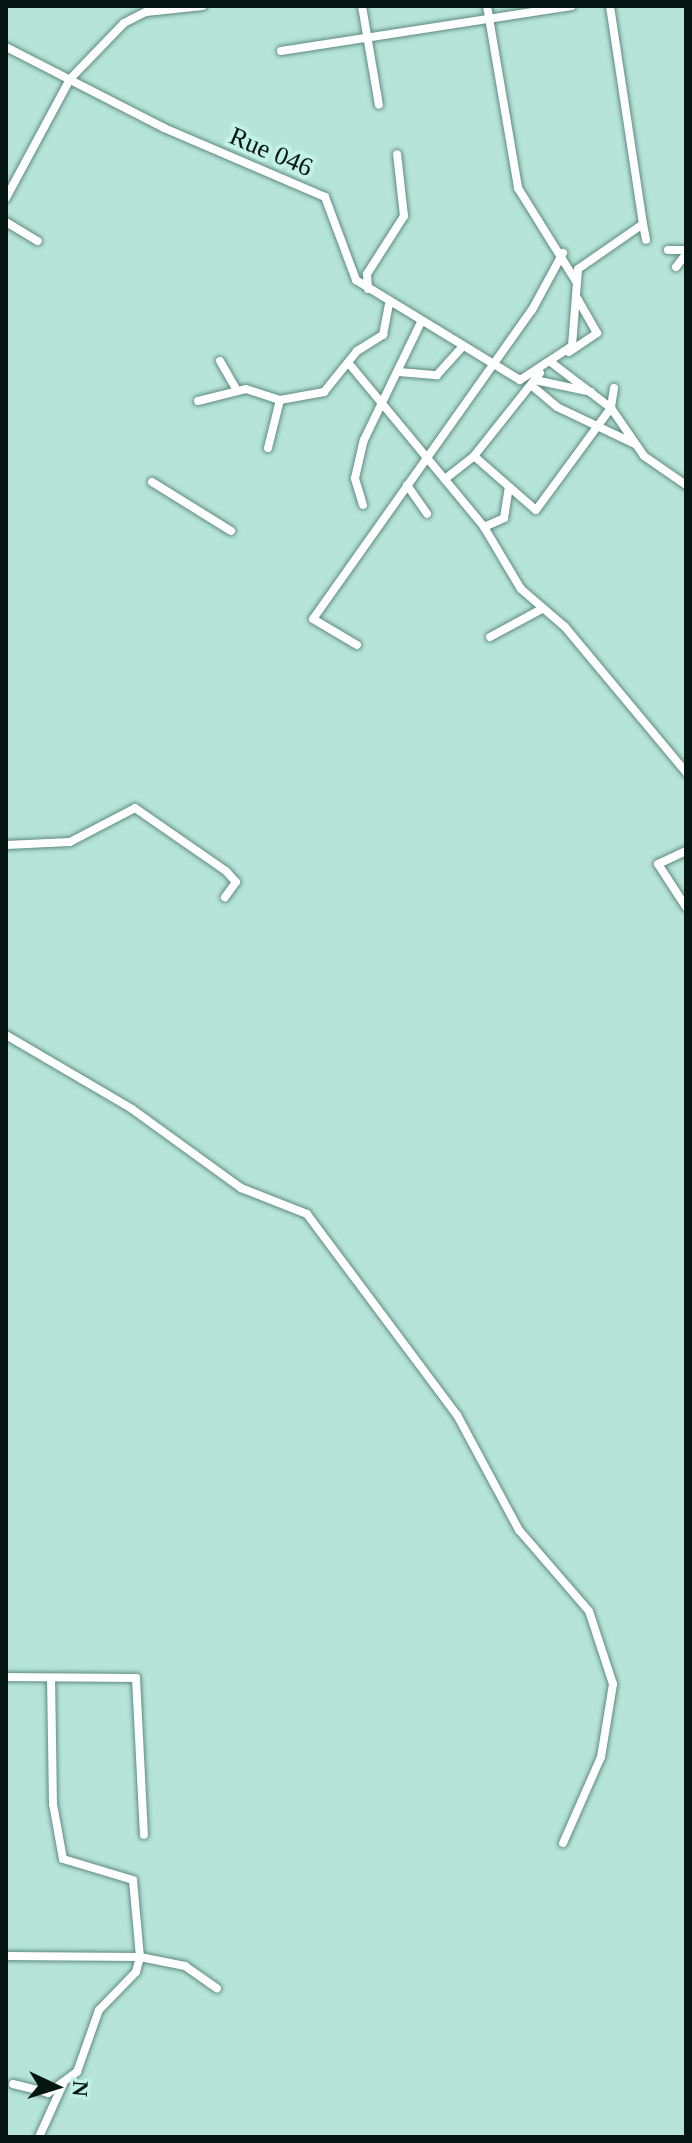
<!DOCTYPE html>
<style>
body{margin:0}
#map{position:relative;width:692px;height:2143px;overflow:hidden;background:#b6e4d8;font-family:"Times New Roman",serif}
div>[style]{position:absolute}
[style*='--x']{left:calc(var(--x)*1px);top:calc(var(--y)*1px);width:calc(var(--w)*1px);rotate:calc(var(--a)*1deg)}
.roads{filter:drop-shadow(0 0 2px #5f8b80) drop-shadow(0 0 2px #5f8b80)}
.minor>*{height:8px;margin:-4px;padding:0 4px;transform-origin:4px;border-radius:4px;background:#fff}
span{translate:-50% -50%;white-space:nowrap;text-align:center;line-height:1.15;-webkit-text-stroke:8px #c2f1e5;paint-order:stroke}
.street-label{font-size:26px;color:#051612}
.frame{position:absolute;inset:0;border:8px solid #051612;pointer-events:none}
.north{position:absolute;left:16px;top:2047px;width:80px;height:80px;-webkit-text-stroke:6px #c2f1e5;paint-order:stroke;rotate:94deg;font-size:22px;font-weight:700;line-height:32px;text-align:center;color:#051612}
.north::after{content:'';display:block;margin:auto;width:28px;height:36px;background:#051612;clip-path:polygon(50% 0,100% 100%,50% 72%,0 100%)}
</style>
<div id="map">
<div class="roads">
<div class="minor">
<i style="--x:362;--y:6;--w:100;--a:80.3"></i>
<i style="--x:487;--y:6;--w:185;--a:80.3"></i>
<i style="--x:518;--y:188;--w:110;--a:58.1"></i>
<i style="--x:610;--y:6;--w:220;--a:81.4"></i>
<i style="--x:6;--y:47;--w:178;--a:27.1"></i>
<i style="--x:164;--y:128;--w:175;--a:23.2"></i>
<i style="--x:325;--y:197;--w:89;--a:69.5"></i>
<i style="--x:356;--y:280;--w:192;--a:31.4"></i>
<i style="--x:520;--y:380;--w:62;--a:-33.2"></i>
<i style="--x:572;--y:346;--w:77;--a:-85.5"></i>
<i style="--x:578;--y:269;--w:79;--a:-34.7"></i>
<i style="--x:643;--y:224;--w:16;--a:79"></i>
<i style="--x:281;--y:51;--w:294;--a:-8.8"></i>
<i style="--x:6;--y:198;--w:135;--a:-61.7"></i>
<i style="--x:70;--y:79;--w:78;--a:-46"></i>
<i style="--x:124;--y:23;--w:25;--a:-27"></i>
<i style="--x:146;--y:12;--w:57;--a:-6"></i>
<i style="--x:6;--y:222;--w:37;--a:31"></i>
<i style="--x:668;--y:250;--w:18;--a:0"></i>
<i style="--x:676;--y:267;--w:16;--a:-52"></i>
<i style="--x:368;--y:289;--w:15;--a:-94"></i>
<i style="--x:367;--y:274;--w:69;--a:-57.5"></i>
<i style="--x:404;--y:216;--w:62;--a:-96.4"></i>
<i style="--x:569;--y:352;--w:34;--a:-34"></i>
<i style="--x:597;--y:333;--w:40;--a:-119.7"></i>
<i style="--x:220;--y:361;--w:34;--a:60"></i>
<i style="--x:351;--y:366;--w:209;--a:50.4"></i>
<i style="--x:484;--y:527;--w:72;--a:59.2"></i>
<i style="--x:521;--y:589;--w:58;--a:40.8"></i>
<i style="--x:565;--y:627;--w:189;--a:50.2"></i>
<i style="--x:399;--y:372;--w:38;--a:5"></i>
<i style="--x:437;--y:375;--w:38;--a:-48"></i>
<i style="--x:540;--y:373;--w:106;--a:128.5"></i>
<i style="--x:474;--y:456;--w:82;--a:41.1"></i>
<i style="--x:536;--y:510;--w:127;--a:-53.7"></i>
<i style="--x:611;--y:408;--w:74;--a:-142.7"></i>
<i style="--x:535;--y:380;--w:57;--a:12.1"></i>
<i style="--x:531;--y:385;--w:34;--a:40"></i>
<i style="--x:557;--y:407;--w:86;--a:25.4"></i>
<i style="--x:614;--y:388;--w:20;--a:99"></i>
<i style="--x:611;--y:408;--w:58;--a:55.5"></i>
<i style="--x:644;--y:456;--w:51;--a:34.6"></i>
<i style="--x:198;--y:401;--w:49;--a:-14"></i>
<i style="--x:246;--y:389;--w:36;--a:18"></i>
<i style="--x:268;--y:448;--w:49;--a:-76"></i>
<i style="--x:280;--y:400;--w:45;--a:-10.3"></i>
<i style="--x:324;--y:392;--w:53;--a:-51.2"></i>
<i style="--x:357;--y:351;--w:31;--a:-32"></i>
<i style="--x:383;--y:335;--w:31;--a:-79"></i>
<i style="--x:445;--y:479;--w:37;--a:-38"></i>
<i style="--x:152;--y:482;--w:93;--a:31.8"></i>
<i style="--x:407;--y:485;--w:35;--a:55"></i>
<i style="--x:363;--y:505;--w:28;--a:-107"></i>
<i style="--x:355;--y:478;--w:39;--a:-77"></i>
<i style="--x:364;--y:440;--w:129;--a:-64.2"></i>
<i style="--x:484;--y:527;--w:22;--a:-24"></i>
<i style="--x:504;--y:518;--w:30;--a:-81"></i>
<i style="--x:490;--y:637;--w:57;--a:-28.4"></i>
<i style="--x:357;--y:645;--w:51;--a:-149.4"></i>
<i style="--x:313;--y:619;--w:379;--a:-54.7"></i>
<i style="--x:532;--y:310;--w:65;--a:-61.5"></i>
<i style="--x:6;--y:845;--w:64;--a:-2.7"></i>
<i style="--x:70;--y:842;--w:73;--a:-27.6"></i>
<i style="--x:135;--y:808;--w:111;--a:34.7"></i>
<i style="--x:226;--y:871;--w:15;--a:48"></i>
<i style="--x:236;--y:882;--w:19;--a:126"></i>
<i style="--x:686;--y:851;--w:31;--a:155"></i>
<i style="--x:658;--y:864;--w:51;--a:56.9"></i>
<i style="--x:6;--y:1035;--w:146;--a:30.4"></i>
<i style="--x:132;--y:1109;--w:135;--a:35.9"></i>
<i style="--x:241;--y:1188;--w:71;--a:21.5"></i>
<i style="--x:307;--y:1214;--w:251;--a:53.3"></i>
<i style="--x:457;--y:1415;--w:131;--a:61.7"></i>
<i style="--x:519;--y:1530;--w:107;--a:49.2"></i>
<i style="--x:589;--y:1611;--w:77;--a:71.8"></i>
<i style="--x:613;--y:1684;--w:74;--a:99.3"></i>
<i style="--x:601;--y:1757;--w:94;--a:113.8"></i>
<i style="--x:6;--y:1677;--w:130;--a:0.4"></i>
<i style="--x:136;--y:1678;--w:157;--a:87.1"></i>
<i style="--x:6;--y:1956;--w:134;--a:0.4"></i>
<i style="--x:140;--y:1957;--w:46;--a:11.3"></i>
<i style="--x:185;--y:1966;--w:39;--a:35"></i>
<i style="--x:13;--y:2084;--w:36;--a:14"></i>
<i style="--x:48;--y:2093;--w:36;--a:-36"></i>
<i style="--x:77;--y:2072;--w:66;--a:-70.5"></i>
<i style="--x:99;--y:2010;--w:53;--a:-45.8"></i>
<i style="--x:136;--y:1972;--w:16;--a:-75"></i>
<i style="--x:140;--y:1957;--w:77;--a:-95.2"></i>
<i style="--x:133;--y:1880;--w:73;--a:-163.3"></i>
<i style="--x:63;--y:1859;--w:56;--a:-100.3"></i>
<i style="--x:53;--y:1804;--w:126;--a:-90.9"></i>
<i style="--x:39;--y:2137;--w:58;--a:-65.6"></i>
</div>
</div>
<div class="street-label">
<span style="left:271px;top:152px;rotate:23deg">Rue 046</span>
</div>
<div class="frame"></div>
<div class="north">N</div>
</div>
